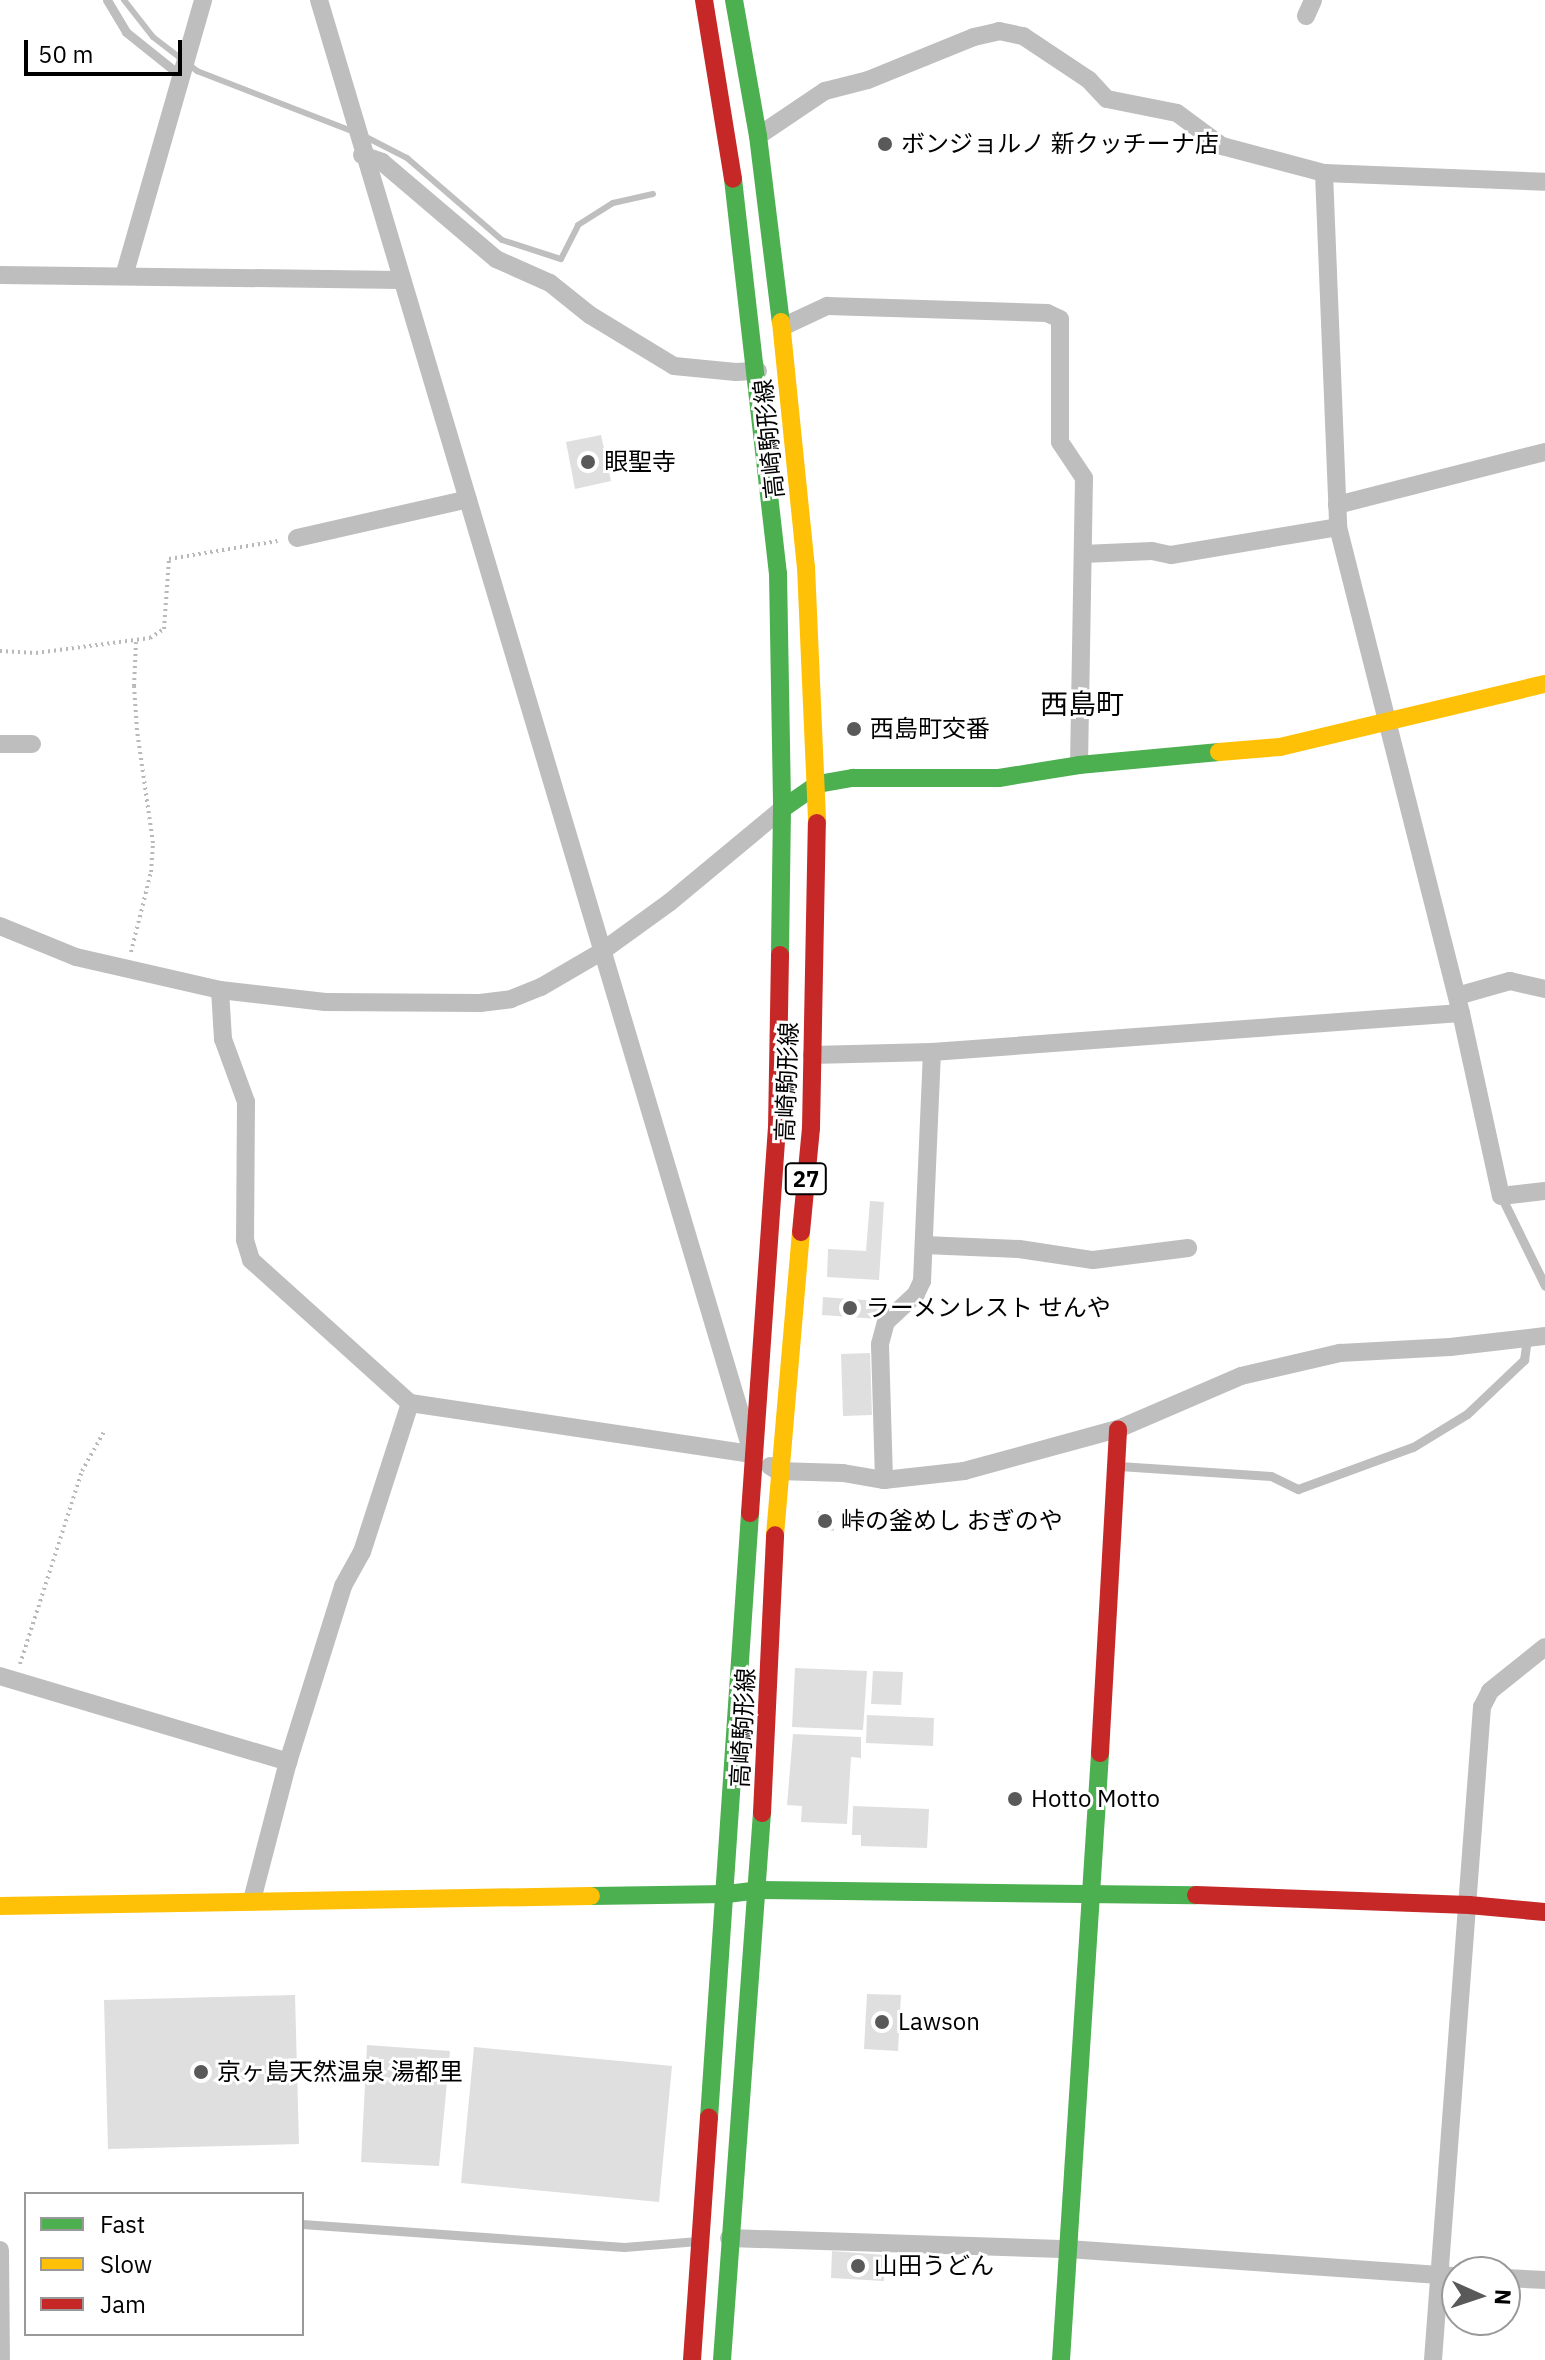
<!DOCTYPE html>
<meta charset="utf-8">
<style>
body{margin:0}
#map{position:relative;width:1545px;height:2360px;overflow:hidden;background:#fff;font-family:"IBM Plex Sans","Noto Sans JP",sans-serif}
div>[style]{position:absolute}
[style*='--x']{left:calc(var(--x)*1px);top:calc(var(--y)*1px);width:calc(var(--w)*1px);rotate:calc(var(--a)*1deg)}
.stream>*{height:6px;margin:-3px;padding:0 3px;transform-origin:3px;border-radius:3px;background:#bfbfbf}
.building>*{inset:0;background:#dfdfdf}
.path>*{height:4px;margin-top:-2px;transform-origin:0;background:repeating-linear-gradient(90deg,#b9b9b9 0 2px,transparent 0 6px)}
.lane>*{height:9px;margin:-4.5px;padding:0 4.5px;transform-origin:4.5px;border-radius:4.5px;background:#bebebe}
.street>*{height:18px;margin:-9px;padding:0 9px;transform-origin:9px;border-radius:9px;background:#bebebe}
.fast>*{height:18px;margin:-9px;padding:0 9px;transform-origin:9px;border-radius:9px;background:#4caf50}
.slow>*{height:18px;margin:-9px;padding:0 9px;transform-origin:9px;border-radius:9px;background:#ffc107}
.jam>*{height:18px;margin:-9px;padding:0 9px;transform-origin:9px;border-radius:9px;background:#c62828}
.dots>*{width:22px;height:22px;translate:-50% -50%;box-sizing:border-box;border:4px solid #fff;border-radius:50%}
span{translate:-50% -50%;white-space:nowrap;text-align:center;line-height:1.15;-webkit-text-stroke:6px #fff;paint-order:stroke}
.shield-label span{padding:2px 6px;background:#fff;border:2px solid;border-radius:6px;-webkit-text-stroke-width:0}
.shield-label{font-size:22px;color:#000;font-weight:700}
.poi-label{font-size:24px;color:#000}
.left{translate:0 -50%;text-align:left}
.street-label{font-size:24px;color:#000}
.quarter-label{font-size:28px;color:#000}
.legend{position:absolute;left:24px;top:2192px;width:280px;height:144px;box-sizing:border-box;background:#fff;border:2px solid #999;margin:0;padding:10px 14px;list-style:none;font-size:24px;color:#000}
.legend li{display:flex;align-items:center;gap:16px;height:40px}
.legend b{width:40px;border:2px solid #999}
.north{position:absolute;left:1441px;top:2256px;width:80px;height:80px;box-sizing:border-box;background:#fff;border:2px solid #999;border-radius:50%;rotate:93deg;font-size:22px;font-weight:700;line-height:32px;text-align:center;color:#000}
.north::after{content:'';display:block;margin:auto;width:28px;height:36px;background:#595959;clip-path:polygon(50% 0,100% 100%,50% 72%,0 100%)}
.scale{position:absolute;left:24px;top:40px;width:158px;height:36px;box-sizing:border-box;border:4px solid #000;border-top:0;padding-left:10px;font-size:24px;line-height:28px;white-space:nowrap;color:#000;-webkit-text-stroke:6px #fff;paint-order:stroke}
</style>
<div id="map">
<div class="stream">
<i style="--x:124;--y:0;--w:47;--a:51.9"></i>
<i style="--x:153;--y:37;--w:56;--a:37.7"></i>
<i style="--x:197;--y:71;--w:168;--a:21.2"></i>
<i style="--x:364;--y:136;--w:48;--a:27.1"></i>
<i style="--x:407;--y:158;--w:125;--a:40.8"></i>
<i style="--x:502;--y:240;--w:62;--a:17.9"></i>
<i style="--x:561;--y:259;--w:38;--a:-63"></i>
<i style="--x:578;--y:225;--w:41;--a:-32.2"></i>
<i style="--x:613;--y:203;--w:41;--a:-12.7"></i>
</div>
<div class="building">
<i style="clip-path:polygon(601px 435px,611px 481px,575px 489px,566px 442px)"></i>
<i style="clip-path:polygon(870px 1201px,884px 1202px,879px 1280px,827px 1277px,828px 1249px,866px 1251px)"></i>
<i style="clip-path:polygon(823px 1297px,878px 1301px,877px 1319px,822px 1315px)"></i>
<i style="clip-path:polygon(870px 1353px,872px 1415px,843px 1416px,841px 1354px)"></i>
<i style="clip-path:polygon(817px 1511px,833px 1513px,834px 1531px,817px 1530px)"></i>
<i style="clip-path:polygon(795px 1668px,867px 1671px,863px 1730px,792px 1727px)"></i>
<i style="clip-path:polygon(873px 1671px,903px 1672px,901px 1705px,871px 1704px)"></i>
<i style="clip-path:polygon(867px 1715px,934px 1718px,933px 1746px,866px 1743px)"></i>
<i style="clip-path:polygon(793px 1734px,861px 1737px,861px 1758px,851px 1757px,847px 1824px,801px 1822px,802px 1806px,787px 1805px)"></i>
<i style="clip-path:polygon(853px 1806px,929px 1809px,927px 1848px,861px 1846px,861px 1835px,852px 1835px)"></i>
<i style="clip-path:polygon(867px 1994px,901px 1995px,898px 2051px,864px 2049px)"></i>
<i style="clip-path:polygon(295px 1995px,299px 2144px,108px 2149px,104px 2000px)"></i>
<i style="clip-path:polygon(367px 2045px,450px 2051px,439px 2166px,361px 2162px)"></i>
<i style="clip-path:polygon(474px 2047px,672px 2066px,659px 2202px,461px 2183px)"></i>
<i style="clip-path:polygon(832px 2251px,885px 2255px,884px 2281px,831px 2278px)"></i>
</div>
<div class="path">
<i style="--x:0;--y:651;--w:36;--a:3"></i>
<i style="--x:36;--y:653;--w:115;--a:-7.5"></i>
<i style="--x:150;--y:638;--w:17;--a:-33"></i>
<i style="--x:164;--y:629;--w:70;--a:-85.9"></i>
<i style="--x:169;--y:559;--w:110;--a:-9.4"></i>
<i style="--x:131;--y:952;--w:82;--a:-76"></i>
<i style="--x:151;--y:872;--w:29;--a:-86"></i>
<i style="--x:153;--y:843;--w:114;--a:-98.1"></i>
<i style="--x:137;--y:730;--w:44;--a:-93.9"></i>
<i style="--x:134;--y:686;--w:44;--a:-87.4"></i>
<i style="--x:20;--y:1664;--w:203;--a:-72.2"></i>
<i style="--x:82;--y:1471;--w:47;--a:-60.7"></i>
</div>
<div class="lane">
<i style="--x:107;--y:0;--w:37;--a:59"></i>
<i style="--x:126;--y:32;--w:70;--a:38.7"></i>
<i style="--x:1501;--y:1196;--w:100;--a:63.9"></i>
<i style="--x:1119;--y:1466;--w:152;--a:3.8"></i>
<i style="--x:1271;--y:1476;--w:30;--a:26"></i>
<i style="--x:1298;--y:1489;--w:122;--a:-20.1"></i>
<i style="--x:1413;--y:1447;--w:63;--a:-31.4"></i>
<i style="--x:1467;--y:1414;--w:79;--a:-43.5"></i>
<i style="--x:1524;--y:1360;--w:22;--a:-82"></i>
<i style="--x:302;--y:2224;--w:323;--a:4.1"></i>
<i style="--x:624;--y:2247;--w:74;--a:-4.6"></i>
</div>
<div class="street">
<i style="--x:319;--y:0;--w:1509;--a:73.4"></i>
<i style="--x:1306;--y:16;--w:17;--a:-66"></i>
<i style="--x:758;--y:136;--w:81;--a:-33.9"></i>
<i style="--x:825;--y:91;--w:44;--a:-14.3"></i>
<i style="--x:868;--y:80;--w:114;--a:-22.1"></i>
<i style="--x:974;--y:37;--w:26;--a:-13"></i>
<i style="--x:999;--y:31;--w:25;--a:12"></i>
<i style="--x:1023;--y:36;--w:79;--a:33.7"></i>
<i style="--x:1089;--y:80;--w:26;--a:47"></i>
<i style="--x:1107;--y:99;--w:71;--a:11.3"></i>
<i style="--x:1177;--y:113;--w:56;--a:36.3"></i>
<i style="--x:1222;--y:146;--w:106;--a:14.8"></i>
<i style="--x:1324;--y:173;--w:221;--a:2.3"></i>
<i style="--x:362;--y:155;--w:21;--a:19"></i>
<i style="--x:382;--y:162;--w:150;--a:40.4"></i>
<i style="--x:496;--y:259;--w:59;--a:24"></i>
<i style="--x:550;--y:283;--w:51;--a:38.7"></i>
<i style="--x:590;--y:315;--w:98;--a:31.3"></i>
<i style="--x:674;--y:366;--w:62;--a:5.5"></i>
<i style="--x:736;--y:372;--w:22;--a:-3"></i>
<i style="--x:1324;--y:173;--w:354;--a:87.7"></i>
<i style="--x:1338;--y:527;--w:501;--a:75.8"></i>
<i style="--x:1461;--y:1013;--w:187;--a:77.7"></i>
<i style="--x:1501;--y:1196;--w:44;--a:-6.5"></i>
<i style="--x:0;--y:275;--w:401;--a:0.7"></i>
<i style="--x:124;--y:276;--w:287;--a:-74"></i>
<i style="--x:782;--y:327;--w:50;--a:-25"></i>
<i style="--x:827;--y:306;--w:220;--a:1.8"></i>
<i style="--x:1047;--y:313;--w:14;--a:25"></i>
<i style="--x:1060;--y:319;--w:123;--a:90"></i>
<i style="--x:1060;--y:442;--w:43;--a:56.3"></i>
<i style="--x:1084;--y:478;--w:287;--a:91"></i>
<i style="--x:1337;--y:505;--w:215;--a:-14.3"></i>
<i style="--x:297;--y:538;--w:175;--a:-12.8"></i>
<i style="--x:1083;--y:554;--w:69;--a:-2.5"></i>
<i style="--x:1152;--y:551;--w:19;--a:12"></i>
<i style="--x:1171;--y:555;--w:169;--a:-9.5"></i>
<i style="--x:0;--y:744;--w:32;--a:0"></i>
<i style="--x:0;--y:926;--w:82;--a:22.2"></i>
<i style="--x:76;--y:957;--w:148;--a:12.9"></i>
<i style="--x:220;--y:990;--w:106;--a:6.5"></i>
<i style="--x:325;--y:1002;--w:155;--a:0.4"></i>
<i style="--x:480;--y:1003;--w:31;--a:-7"></i>
<i style="--x:511;--y:999;--w:32;--a:-22"></i>
<i style="--x:541;--y:987;--w:69;--a:-30.3"></i>
<i style="--x:601;--y:952;--w:85;--a:-35.9"></i>
<i style="--x:670;--y:902;--w:146;--a:-39.7"></i>
<i style="--x:220;--y:990;--w:49;--a:86.5"></i>
<i style="--x:223;--y:1039;--w:67;--a:69.9"></i>
<i style="--x:246;--y:1102;--w:138;--a:90.4"></i>
<i style="--x:245;--y:1240;--w:21;--a:73"></i>
<i style="--x:251;--y:1260;--w:214;--a:42"></i>
<i style="--x:410;--y:1403;--w:346;--a:8.5"></i>
<i style="--x:1457;--y:996;--w:55;--a:-15.8"></i>
<i style="--x:1510;--y:981;--w:36;--a:13"></i>
<i style="--x:812;--y:1055;--w:120;--a:-1.4"></i>
<i style="--x:932;--y:1052;--w:530;--a:-4.22"></i>
<i style="--x:924;--y:1245;--w:95;--a:2.4"></i>
<i style="--x:1019;--y:1249;--w:75;--a:8.5"></i>
<i style="--x:1093;--y:1260;--w:96;--a:-7.2"></i>
<i style="--x:770;--y:1466;--w:9;--a:32"></i>
<i style="--x:778;--y:1471;--w:65;--a:1.8"></i>
<i style="--x:843;--y:1473;--w:42;--a:9.7"></i>
<i style="--x:884;--y:1480;--w:81;--a:-6.4"></i>
<i style="--x:964;--y:1471;--w:160;--a:-15.3"></i>
<i style="--x:1118;--y:1429;--w:134;--a:-23.3"></i>
<i style="--x:1241;--y:1376;--w:102;--a:-13.1"></i>
<i style="--x:1340;--y:1353;--w:110;--a:-3.1"></i>
<i style="--x:1450;--y:1347;--w:96;--a:-6.6"></i>
<i style="--x:884;--y:1480;--w:136;--a:-91.7"></i>
<i style="--x:880;--y:1344;--w:23;--a:-75"></i>
<i style="--x:886;--y:1322;--w:41;--a:-43"></i>
<i style="--x:916;--y:1294;--w:14;--a:-65"></i>
<i style="--x:922;--y:1281;--w:229;--a:-87.5"></i>
<i style="--x:0;--y:1676;--w:301;--a:16.6"></i>
<i style="--x:252;--y:1900;--w:143;--a:-75.4"></i>
<i style="--x:288;--y:1762;--w:184;--a:-72.6"></i>
<i style="--x:343;--y:1586;--w:39;--a:-61"></i>
<i style="--x:362;--y:1552;--w:157;--a:-72.1"></i>
<i style="--x:729;--y:2238;--w:339;--a:1.9"></i>
<i style="--x:1068;--y:2249;--w:390;--a:4"></i>
<i style="--x:0;--y:2250;--w:110;--a:89.5"></i>
<i style="--x:1505;--y:2278;--w:40;--a:2.9"></i>
<i style="--x:1433;--y:2360;--w:655;--a:-85.71"></i>
<i style="--x:1482;--y:1707;--w:18;--a:-63"></i>
<i style="--x:1490;--y:1691;--w:70;--a:-38.7"></i>
</div>
<div class="fast">
<i style="--x:734;--y:0;--w:138;--a:80"></i>
<i style="--x:758;--y:136;--w:187;--a:83"></i>
<i style="--x:733;--y:179;--w:397;--a:83.5"></i>
<i style="--x:778;--y:573;--w:236;--a:89"></i>
<i style="--x:782;--y:809;--w:146;--a:90.8"></i>
<i style="--x:782;--y:809;--w:44;--a:-34.8"></i>
<i style="--x:818;--y:784;--w:36;--a:-10"></i>
<i style="--x:853;--y:778;--w:146;--a:0"></i>
<i style="--x:999;--y:778;--w:81;--a:-9.2"></i>
<i style="--x:1079;--y:765;--w:141;--a:-5.3"></i>
<i style="--x:591;--y:1896;--w:136;--a:-0.8"></i>
<i style="--x:727;--y:1894;--w:32;--a:-7"></i>
<i style="--x:759;--y:1890;--w:437;--a:0.7"></i>
<i style="--x:709;--y:2118;--w:606;--a:-86.12"></i>
<i style="--x:722;--y:2360;--w:548;--a:-85.82"></i>
<i style="--x:1061;--y:2360;--w:608;--a:-86.32"></i>
</div>
<div class="slow">
<i style="--x:781;--y:322;--w:246;--a:84.2"></i>
<i style="--x:806;--y:567;--w:256;--a:87.5"></i>
<i style="--x:1219;--y:752;--w:61;--a:-4.7"></i>
<i style="--x:1280;--y:747;--w:272;--a:-13.4"></i>
<i style="--x:775;--y:1535;--w:304;--a:-85.1"></i>
<i style="--x:0;--y:1906;--w:591;--a:-0.97"></i>
</div>
<div class="jam">
<i style="--x:704;--y:0;--w:181;--a:80.8"></i>
<i style="--x:801;--y:1232;--w:104;--a:-84.5"></i>
<i style="--x:811;--y:1128;--w:305;--a:-88.9"></i>
<i style="--x:750;--y:1513;--w:386;--a:-86"></i>
<i style="--x:777;--y:1128;--w:173;--a:-89"></i>
<i style="--x:1100;--y:1753;--w:324;--a:-86.8"></i>
<i style="--x:762;--y:1813;--w:278;--a:-87.3"></i>
<i style="--x:1196;--y:1895;--w:273;--a:2.1"></i>
<i style="--x:1469;--y:1905;--w:76;--a:5.3"></i>
<i style="--x:692;--y:2360;--w:243;--a:-86"></i>
</div>
<div class="dots">
<i style="left:885px;top:144px;background:#595959"></i>
<i style="left:588px;top:462px;background:#595959"></i>
<i style="left:854px;top:729px;background:#595959"></i>
<i style="left:850px;top:1308px;background:#595959"></i>
<i style="left:825px;top:1521px;background:#595959"></i>
<i style="left:1015px;top:1799px;background:#595959"></i>
<i style="left:882px;top:2022px;background:#595959"></i>
<i style="left:201px;top:2072px;background:#595959"></i>
<i style="left:858px;top:2266px;background:#595959"></i>
</div>
<div class="shield-label">
<span style="left:806px;top:1179px">27</span>
</div>
<div class="poi-label">
<span class="left" style="left:901px;top:144px">ボンジョルノ 新クッチーナ店</span>
<span class="left" style="left:604px;top:462px">眼聖寺</span>
<span class="left" style="left:870px;top:729px">西島町交番</span>
<span class="left" style="left:866px;top:1308px">ラーメンレスト せんや</span>
<span class="left" style="left:841px;top:1521px">峠の釜めし おぎのや</span>
<span class="left" style="left:1031px;top:1799px">Hotto Motto</span>
<span class="left" style="left:898px;top:2022px">Lawson</span>
<span class="left" style="left:217px;top:2072px">京ヶ島天然温泉 湯都里</span>
<span class="left" style="left:874px;top:2266px">山田うどん</span>
</div>
<div class="street-label">
<span style="left:769px;top:439px;rotate:-96deg">高崎駒形線</span>
<span style="left:787px;top:1082px;rotate:-88deg">高崎駒形線</span>
<span style="left:743px;top:1728px;rotate:-87deg">高崎駒形線</span>
</div>
<div class="quarter-label">
<span style="left:1082px;top:704px">西島町</span>
</div>
<ul class="legend">
<li><b style="height:10px;background:#4caf50"></b>Fast</li>
<li><b style="height:10px;background:#ffc107"></b>Slow</li>
<li><b style="height:10px;background:#c62828"></b>Jam</li>
</ul>
<div class="north">N</div>
<div class="scale">50 m</div>
</div>
